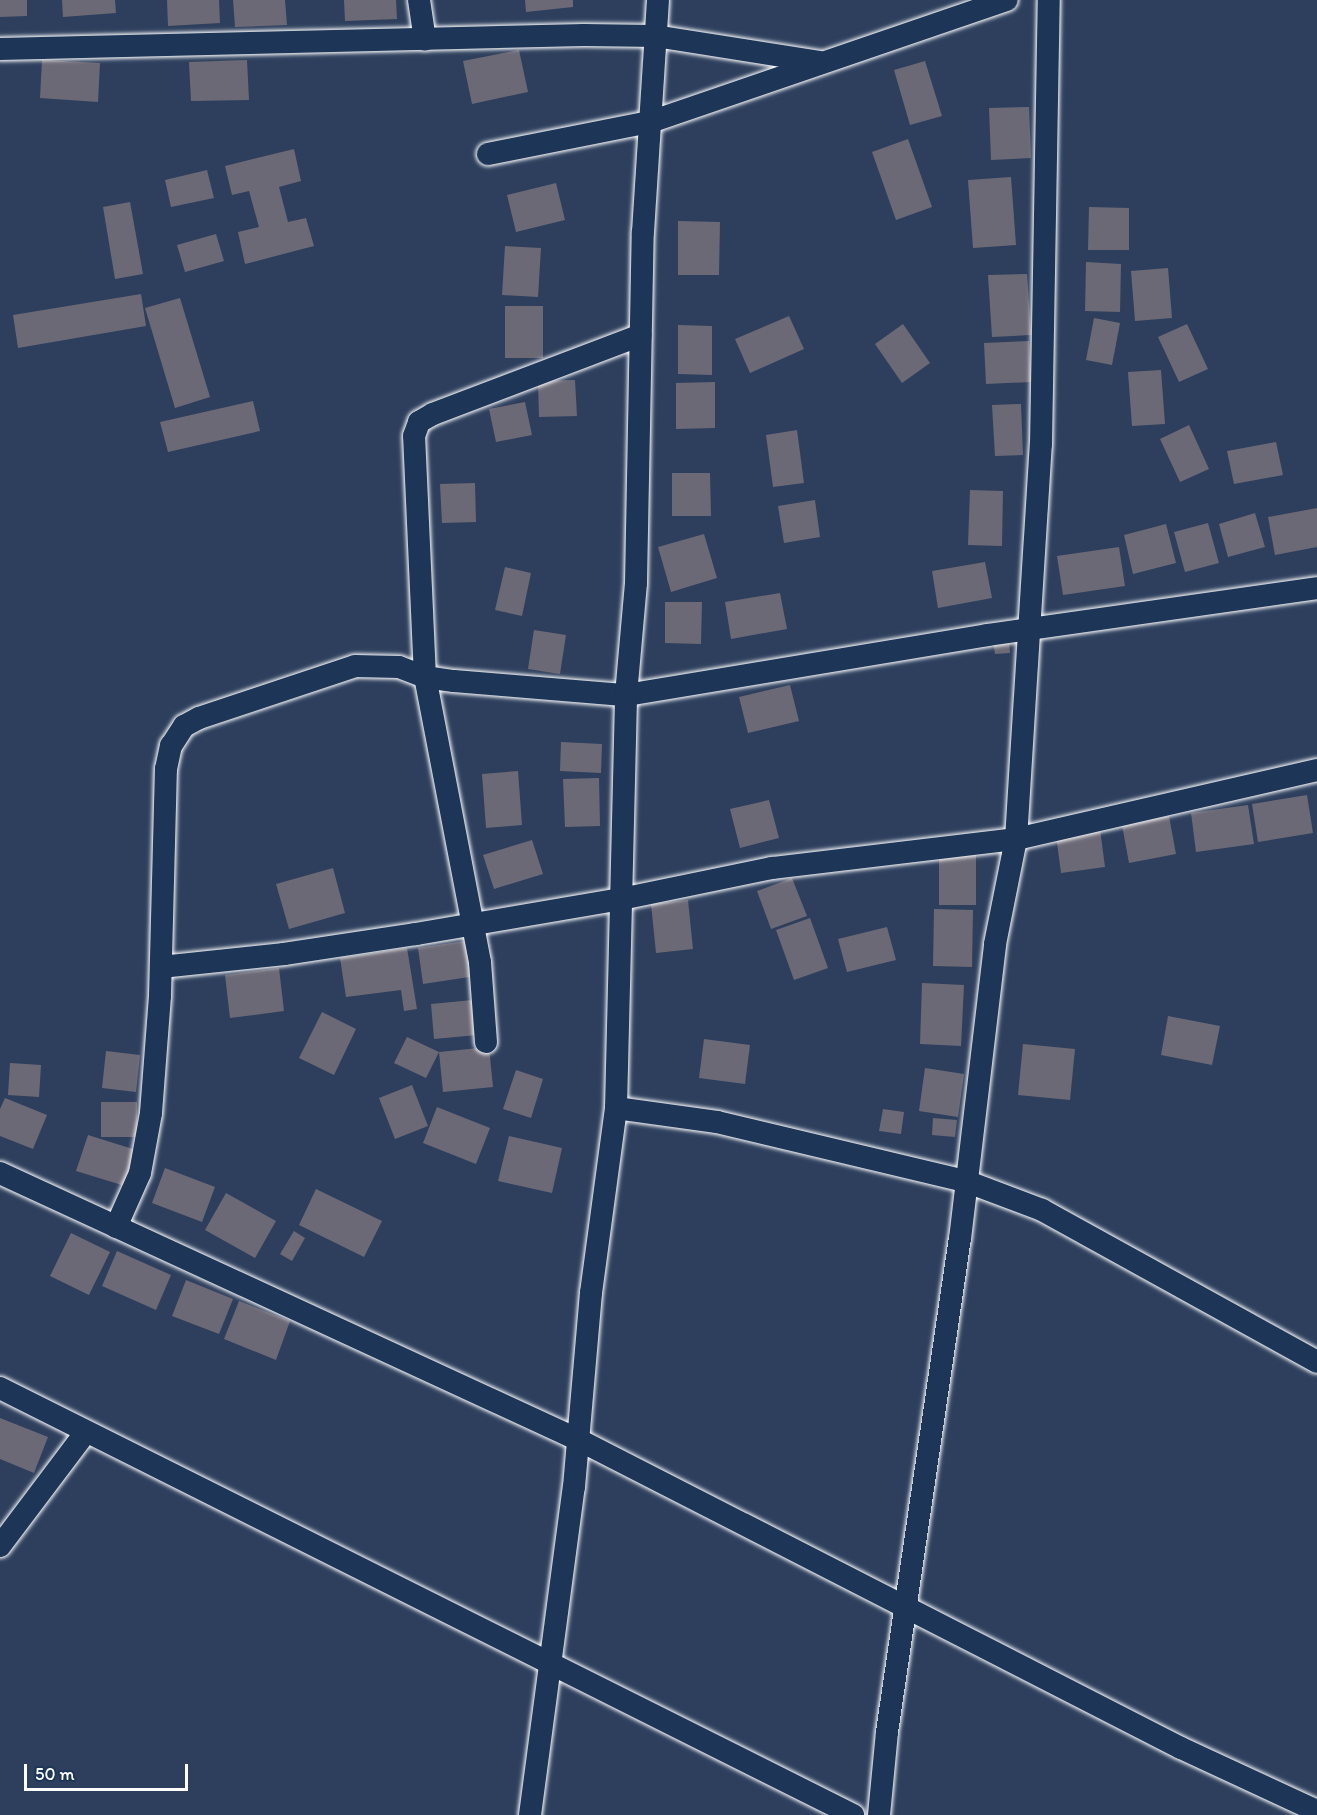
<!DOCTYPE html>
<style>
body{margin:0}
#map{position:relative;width:1317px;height:1815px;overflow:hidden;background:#2d3f5d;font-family:Itim,sans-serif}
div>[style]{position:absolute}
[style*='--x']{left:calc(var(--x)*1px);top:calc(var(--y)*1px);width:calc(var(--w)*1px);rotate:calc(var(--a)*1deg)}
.building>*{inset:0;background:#6c6976}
.roads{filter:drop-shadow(0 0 2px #fff) drop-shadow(0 0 2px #fff)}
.minor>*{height:22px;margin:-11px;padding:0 11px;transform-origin:11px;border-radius:11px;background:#1d3557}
span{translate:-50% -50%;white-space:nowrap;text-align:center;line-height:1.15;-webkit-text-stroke:6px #1d3557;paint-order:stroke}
.scale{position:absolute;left:24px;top:1764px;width:164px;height:27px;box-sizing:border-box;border:3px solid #fff;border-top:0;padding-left:8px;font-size:18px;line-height:21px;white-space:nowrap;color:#fff;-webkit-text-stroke:4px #1d3557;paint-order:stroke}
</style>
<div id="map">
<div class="building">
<i style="clip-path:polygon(0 0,27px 0,27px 16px,0 17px)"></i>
<i style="clip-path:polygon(62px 0,115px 0,116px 13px,63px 17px)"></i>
<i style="clip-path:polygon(167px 0,219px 0,220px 23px,168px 26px)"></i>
<i style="clip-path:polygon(233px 0,285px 0,287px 25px,235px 27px)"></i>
<i style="clip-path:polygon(344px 0,396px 0,397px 19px,345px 21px)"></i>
<i style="clip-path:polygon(525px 0,573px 0,573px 7px,526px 12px)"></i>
<i style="clip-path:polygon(519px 50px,528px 92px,472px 104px,463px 61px)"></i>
<i style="clip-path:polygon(42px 60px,100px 63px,98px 102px,40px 98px)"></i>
<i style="clip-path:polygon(247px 60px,249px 100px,191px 101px,189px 62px)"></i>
<i style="clip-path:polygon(925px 61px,942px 116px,910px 125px,894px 70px)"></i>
<i style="clip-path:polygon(1029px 107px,1031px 158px,991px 160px,989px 108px)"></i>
<i style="clip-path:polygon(908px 139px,932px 207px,896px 220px,872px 152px)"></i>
<i style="clip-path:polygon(294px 149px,301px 181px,279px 187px,288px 222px,306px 218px,314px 246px,245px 264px,238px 232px,259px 227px,249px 191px,232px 195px,225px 166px)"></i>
<i style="clip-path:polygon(207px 170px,214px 198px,171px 207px,165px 180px)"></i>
<i style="clip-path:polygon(1011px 177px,1016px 245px,973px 248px,968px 180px)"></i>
<i style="clip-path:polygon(556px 183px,565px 220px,516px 232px,507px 195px)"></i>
<i style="clip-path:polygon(130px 202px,143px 274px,115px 279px,103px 207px)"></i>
<i style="clip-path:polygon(1089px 207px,1129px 208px,1129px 250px,1088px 250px)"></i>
<i style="clip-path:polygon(678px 221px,720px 222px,719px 275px,678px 275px)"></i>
<i style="clip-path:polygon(216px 234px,224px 261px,185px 272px,177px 245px)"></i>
<i style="clip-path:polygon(505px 246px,541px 248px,538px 297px,502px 295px)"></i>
<i style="clip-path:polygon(1086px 262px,1121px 264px,1120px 312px,1085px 311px)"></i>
<i style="clip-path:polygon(1168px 268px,1172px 318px,1135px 321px,1131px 271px)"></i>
<i style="clip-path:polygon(1027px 274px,1031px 335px,992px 337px,988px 275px)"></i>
<i style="clip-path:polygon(141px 294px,146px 326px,18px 348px,13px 315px)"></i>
<i style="clip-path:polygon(180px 298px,210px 397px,175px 408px,145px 308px)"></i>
<i style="clip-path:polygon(505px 306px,543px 306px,543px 358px,505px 358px)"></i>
<i style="clip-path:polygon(789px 316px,804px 349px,750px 373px,735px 339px)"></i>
<i style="clip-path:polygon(1094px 318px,1120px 323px,1112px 365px,1086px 360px)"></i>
<i style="clip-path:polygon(903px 324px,930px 363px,902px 383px,875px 344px)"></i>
<i style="clip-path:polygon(1187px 324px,1208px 369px,1179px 382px,1158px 337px)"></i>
<i style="clip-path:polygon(678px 325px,712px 326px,712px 375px,678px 374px)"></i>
<i style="clip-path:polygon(1029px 341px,1031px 382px,986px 384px,984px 343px)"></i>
<i style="clip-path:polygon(1161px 370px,1165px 424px,1132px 426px,1128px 372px)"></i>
<i style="clip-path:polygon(575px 380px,577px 416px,539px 417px,538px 381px)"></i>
<i style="clip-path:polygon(715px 382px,715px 428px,676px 429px,676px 383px)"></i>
<i style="clip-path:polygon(253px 401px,260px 431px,168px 452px,160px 422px)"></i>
<i style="clip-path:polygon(525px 402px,532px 435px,496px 442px,489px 409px)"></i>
<i style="clip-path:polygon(1021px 404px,1023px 455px,995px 456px,992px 405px)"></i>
<i style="clip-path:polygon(1189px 425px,1209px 469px,1180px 482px,1160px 439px)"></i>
<i style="clip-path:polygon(797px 430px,804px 483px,773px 487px,766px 435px)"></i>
<i style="clip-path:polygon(1276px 442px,1283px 475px,1234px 484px,1227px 451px)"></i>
<i style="clip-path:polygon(672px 473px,710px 473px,711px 516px,672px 516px)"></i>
<i style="clip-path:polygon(475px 483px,476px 522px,442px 523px,440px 484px)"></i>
<i style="clip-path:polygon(970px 490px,1003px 491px,1002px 546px,968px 545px)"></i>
<i style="clip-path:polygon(815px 500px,820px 537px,784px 543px,778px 506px)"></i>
<i style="clip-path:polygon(1317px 508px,1317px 547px,1275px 555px,1268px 517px)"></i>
<i style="clip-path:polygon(1255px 513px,1265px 547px,1228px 557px,1219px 524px)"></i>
<i style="clip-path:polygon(1208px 523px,1219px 563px,1185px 572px,1174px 532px)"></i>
<i style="clip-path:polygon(1166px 524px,1176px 563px,1133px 574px,1124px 535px)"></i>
<i style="clip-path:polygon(704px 534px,717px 578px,671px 592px,658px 547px)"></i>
<i style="clip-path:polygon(1119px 547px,1125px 586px,1063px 595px,1057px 556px)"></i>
<i style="clip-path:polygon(985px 562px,992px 598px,938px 608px,932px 571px)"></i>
<i style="clip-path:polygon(505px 567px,531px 573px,522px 616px,495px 610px)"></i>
<i style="clip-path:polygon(780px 593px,787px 629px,731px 639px,725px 602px)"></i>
<i style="clip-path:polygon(665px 602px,702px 602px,701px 644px,665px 643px)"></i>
<i style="clip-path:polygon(534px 630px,566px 635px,560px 674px,528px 669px)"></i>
<i style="clip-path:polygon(1009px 639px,1010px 653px,995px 654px,993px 641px)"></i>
<i style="clip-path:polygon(790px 685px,799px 721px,748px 733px,739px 697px)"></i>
<i style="clip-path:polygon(561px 742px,602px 744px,601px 773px,560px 771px)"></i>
<i style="clip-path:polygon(518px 771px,522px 825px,486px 828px,482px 774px)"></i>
<i style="clip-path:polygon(599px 778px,600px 826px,565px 827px,563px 779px)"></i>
<i style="clip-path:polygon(1307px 795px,1313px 833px,1258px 842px,1252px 804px)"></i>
<i style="clip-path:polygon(769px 800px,779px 838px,740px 848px,730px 809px)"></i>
<i style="clip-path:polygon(1248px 805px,1254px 844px,1196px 852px,1191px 813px)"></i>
<i style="clip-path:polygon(1169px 816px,1176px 854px,1129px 863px,1122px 825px)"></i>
<i style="clip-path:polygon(1100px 829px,1105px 867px,1061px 873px,1056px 835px)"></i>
<i style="clip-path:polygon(532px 840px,543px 874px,494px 889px,483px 855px)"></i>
<i style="clip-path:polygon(939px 852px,976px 852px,976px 905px,939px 905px)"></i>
<i style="clip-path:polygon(333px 868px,345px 913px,289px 929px,276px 884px)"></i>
<i style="clip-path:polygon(792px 878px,807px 916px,771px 929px,757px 891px)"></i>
<i style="clip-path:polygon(688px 900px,693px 949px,656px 953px,651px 904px)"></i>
<i style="clip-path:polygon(934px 909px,973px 910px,972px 967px,933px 966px)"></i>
<i style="clip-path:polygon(810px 918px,828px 968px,794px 980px,776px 930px)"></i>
<i style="clip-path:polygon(887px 927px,896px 960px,847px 972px,838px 939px)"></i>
<i style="clip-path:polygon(471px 940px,476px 976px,423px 984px,418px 948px)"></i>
<i style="clip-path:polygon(407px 948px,417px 1009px,404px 1011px,401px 990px,346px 997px,340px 958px)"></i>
<i style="clip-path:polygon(279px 968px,284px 1011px,230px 1018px,225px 975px)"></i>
<i style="clip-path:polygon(922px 983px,964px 985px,961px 1046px,920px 1044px)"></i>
<i style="clip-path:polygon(473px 1000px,477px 1035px,434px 1039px,431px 1004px)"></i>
<i style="clip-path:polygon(322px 1012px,356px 1029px,334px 1075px,299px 1058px)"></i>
<i style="clip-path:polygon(1168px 1016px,1220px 1026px,1212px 1065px,1161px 1055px)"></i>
<i style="clip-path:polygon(407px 1037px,439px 1052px,426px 1078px,394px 1063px)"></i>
<i style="clip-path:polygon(704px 1039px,750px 1045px,745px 1084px,699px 1078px)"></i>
<i style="clip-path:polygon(1023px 1044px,1075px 1049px,1070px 1100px,1018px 1095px)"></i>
<i style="clip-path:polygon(489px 1047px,493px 1087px,443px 1092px,439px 1052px)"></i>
<i style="clip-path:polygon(106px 1051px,140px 1055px,136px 1092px,102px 1088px)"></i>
<i style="clip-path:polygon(10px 1063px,41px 1065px,39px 1097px,8px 1095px)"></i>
<i style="clip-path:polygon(925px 1068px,964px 1074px,958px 1117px,919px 1111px)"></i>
<i style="clip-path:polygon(516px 1070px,543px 1079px,531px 1118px,503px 1109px)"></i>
<i style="clip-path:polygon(412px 1085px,428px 1126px,395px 1139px,379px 1098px)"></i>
<i style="clip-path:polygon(5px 1098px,47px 1115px,33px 1149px,0 1136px,0 1109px)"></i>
<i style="clip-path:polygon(101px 1102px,137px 1102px,137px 1137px,101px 1137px)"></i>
<i style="clip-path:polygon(437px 1107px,490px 1128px,476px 1164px,423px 1143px)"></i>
<i style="clip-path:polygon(883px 1109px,904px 1112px,901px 1134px,879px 1131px)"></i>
<i style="clip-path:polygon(933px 1118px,957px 1120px,955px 1137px,932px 1135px)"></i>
<i style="clip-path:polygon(88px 1135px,136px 1150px,125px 1186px,76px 1171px)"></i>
<i style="clip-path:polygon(509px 1136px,562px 1148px,552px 1193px,498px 1181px)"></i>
<i style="clip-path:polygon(165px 1168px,215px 1187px,202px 1222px,152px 1203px)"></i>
<i style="clip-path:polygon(316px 1189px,382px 1221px,364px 1257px,299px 1225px)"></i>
<i style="clip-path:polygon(226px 1193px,276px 1221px,255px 1258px,205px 1230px)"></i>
<i style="clip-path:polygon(294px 1231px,305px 1238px,292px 1261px,280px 1254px)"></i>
<i style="clip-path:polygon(71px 1233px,110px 1252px,89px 1295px,50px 1276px)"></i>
<i style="clip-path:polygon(117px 1251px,171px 1275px,156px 1310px,102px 1286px)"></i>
<i style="clip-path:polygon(186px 1280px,233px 1299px,219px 1334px,172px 1316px)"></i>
<i style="clip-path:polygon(239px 1301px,290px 1321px,276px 1360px,224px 1339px)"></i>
<i style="clip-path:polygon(0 1418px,48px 1437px,34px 1473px,0 1459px)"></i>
</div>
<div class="roads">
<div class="minor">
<i style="--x:419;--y:0;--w:40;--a:81.5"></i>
<i style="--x:0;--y:49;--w:584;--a:-1.37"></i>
<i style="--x:584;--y:35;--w:71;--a:0.8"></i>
<i style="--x:655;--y:36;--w:166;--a:9"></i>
<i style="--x:488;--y:154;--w:165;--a:-11.2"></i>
<i style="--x:650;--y:122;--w:377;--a:-18.9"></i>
<i style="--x:161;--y:967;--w:124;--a:-6"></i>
<i style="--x:284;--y:954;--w:134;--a:-8.6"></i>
<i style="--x:416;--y:934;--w:208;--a:-9.7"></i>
<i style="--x:621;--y:899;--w:154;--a:-11.6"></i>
<i style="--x:772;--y:868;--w:246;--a:-6.8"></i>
<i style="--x:1016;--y:839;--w:309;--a:-12.9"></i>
<i style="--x:486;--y:1042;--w:80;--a:-94.3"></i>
<i style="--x:480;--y:962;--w:290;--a:-100.9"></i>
<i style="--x:425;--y:677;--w:241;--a:-92.6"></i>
<i style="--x:414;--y:436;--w:15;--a:-70"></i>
<i style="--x:419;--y:422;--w:16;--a:-30"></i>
<i style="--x:433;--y:414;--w:222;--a:-20.8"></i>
<i style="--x:616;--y:1108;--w:102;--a:7.9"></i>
<i style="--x:717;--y:1122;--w:258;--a:13.4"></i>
<i style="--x:968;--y:1182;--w:79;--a:20.7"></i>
<i style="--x:1042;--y:1210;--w:314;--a:28.9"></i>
<i style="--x:0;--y:1173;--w:638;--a:24.76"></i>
<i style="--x:579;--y:1440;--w:676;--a:27.1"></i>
<i style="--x:1181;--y:1748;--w:150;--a:24.9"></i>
<i style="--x:116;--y:1227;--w:59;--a:-66"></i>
<i style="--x:140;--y:1173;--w:61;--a:-79.6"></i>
<i style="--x:151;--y:1113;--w:117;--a:-85.6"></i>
<i style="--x:160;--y:996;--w:227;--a:-88.5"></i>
<i style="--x:166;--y:769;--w:24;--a:-78"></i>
<i style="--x:171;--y:746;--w:24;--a:-57"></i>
<i style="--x:184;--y:726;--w:17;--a:-28"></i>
<i style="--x:199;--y:718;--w:164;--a:-18.4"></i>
<i style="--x:355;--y:666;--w:44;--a:1.3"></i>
<i style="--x:399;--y:667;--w:28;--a:21"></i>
<i style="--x:425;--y:677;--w:29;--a:8"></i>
<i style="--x:454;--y:681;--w:173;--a:4.7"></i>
<i style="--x:626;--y:695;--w:366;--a:-9.4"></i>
<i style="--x:987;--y:635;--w:333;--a:-8.1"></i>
<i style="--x:0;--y:1388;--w:954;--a:26.59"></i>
<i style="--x:0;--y:1546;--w:141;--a:-53"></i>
<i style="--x:530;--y:1815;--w:331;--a:-82.4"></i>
<i style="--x:574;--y:1487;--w:195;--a:-85"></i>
<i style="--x:591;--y:1293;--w:187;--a:-82.3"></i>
<i style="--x:616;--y:1108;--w:413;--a:-88.6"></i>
<i style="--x:626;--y:695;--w:112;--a:-84.9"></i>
<i style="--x:636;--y:583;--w:351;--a:-88.9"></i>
<i style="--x:643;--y:232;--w:232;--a:-86.3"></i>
<i style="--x:879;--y:1815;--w:83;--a:-84.5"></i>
<i style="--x:887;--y:1732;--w:498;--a:-81.6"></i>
<i style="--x:960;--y:1239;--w:297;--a:-83.2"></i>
<i style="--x:995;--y:944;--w:107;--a:-78.7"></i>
<i style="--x:1016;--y:839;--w:396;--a:-86.4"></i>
<i style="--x:1041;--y:444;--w:444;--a:-89"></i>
</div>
</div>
<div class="scale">50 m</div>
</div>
